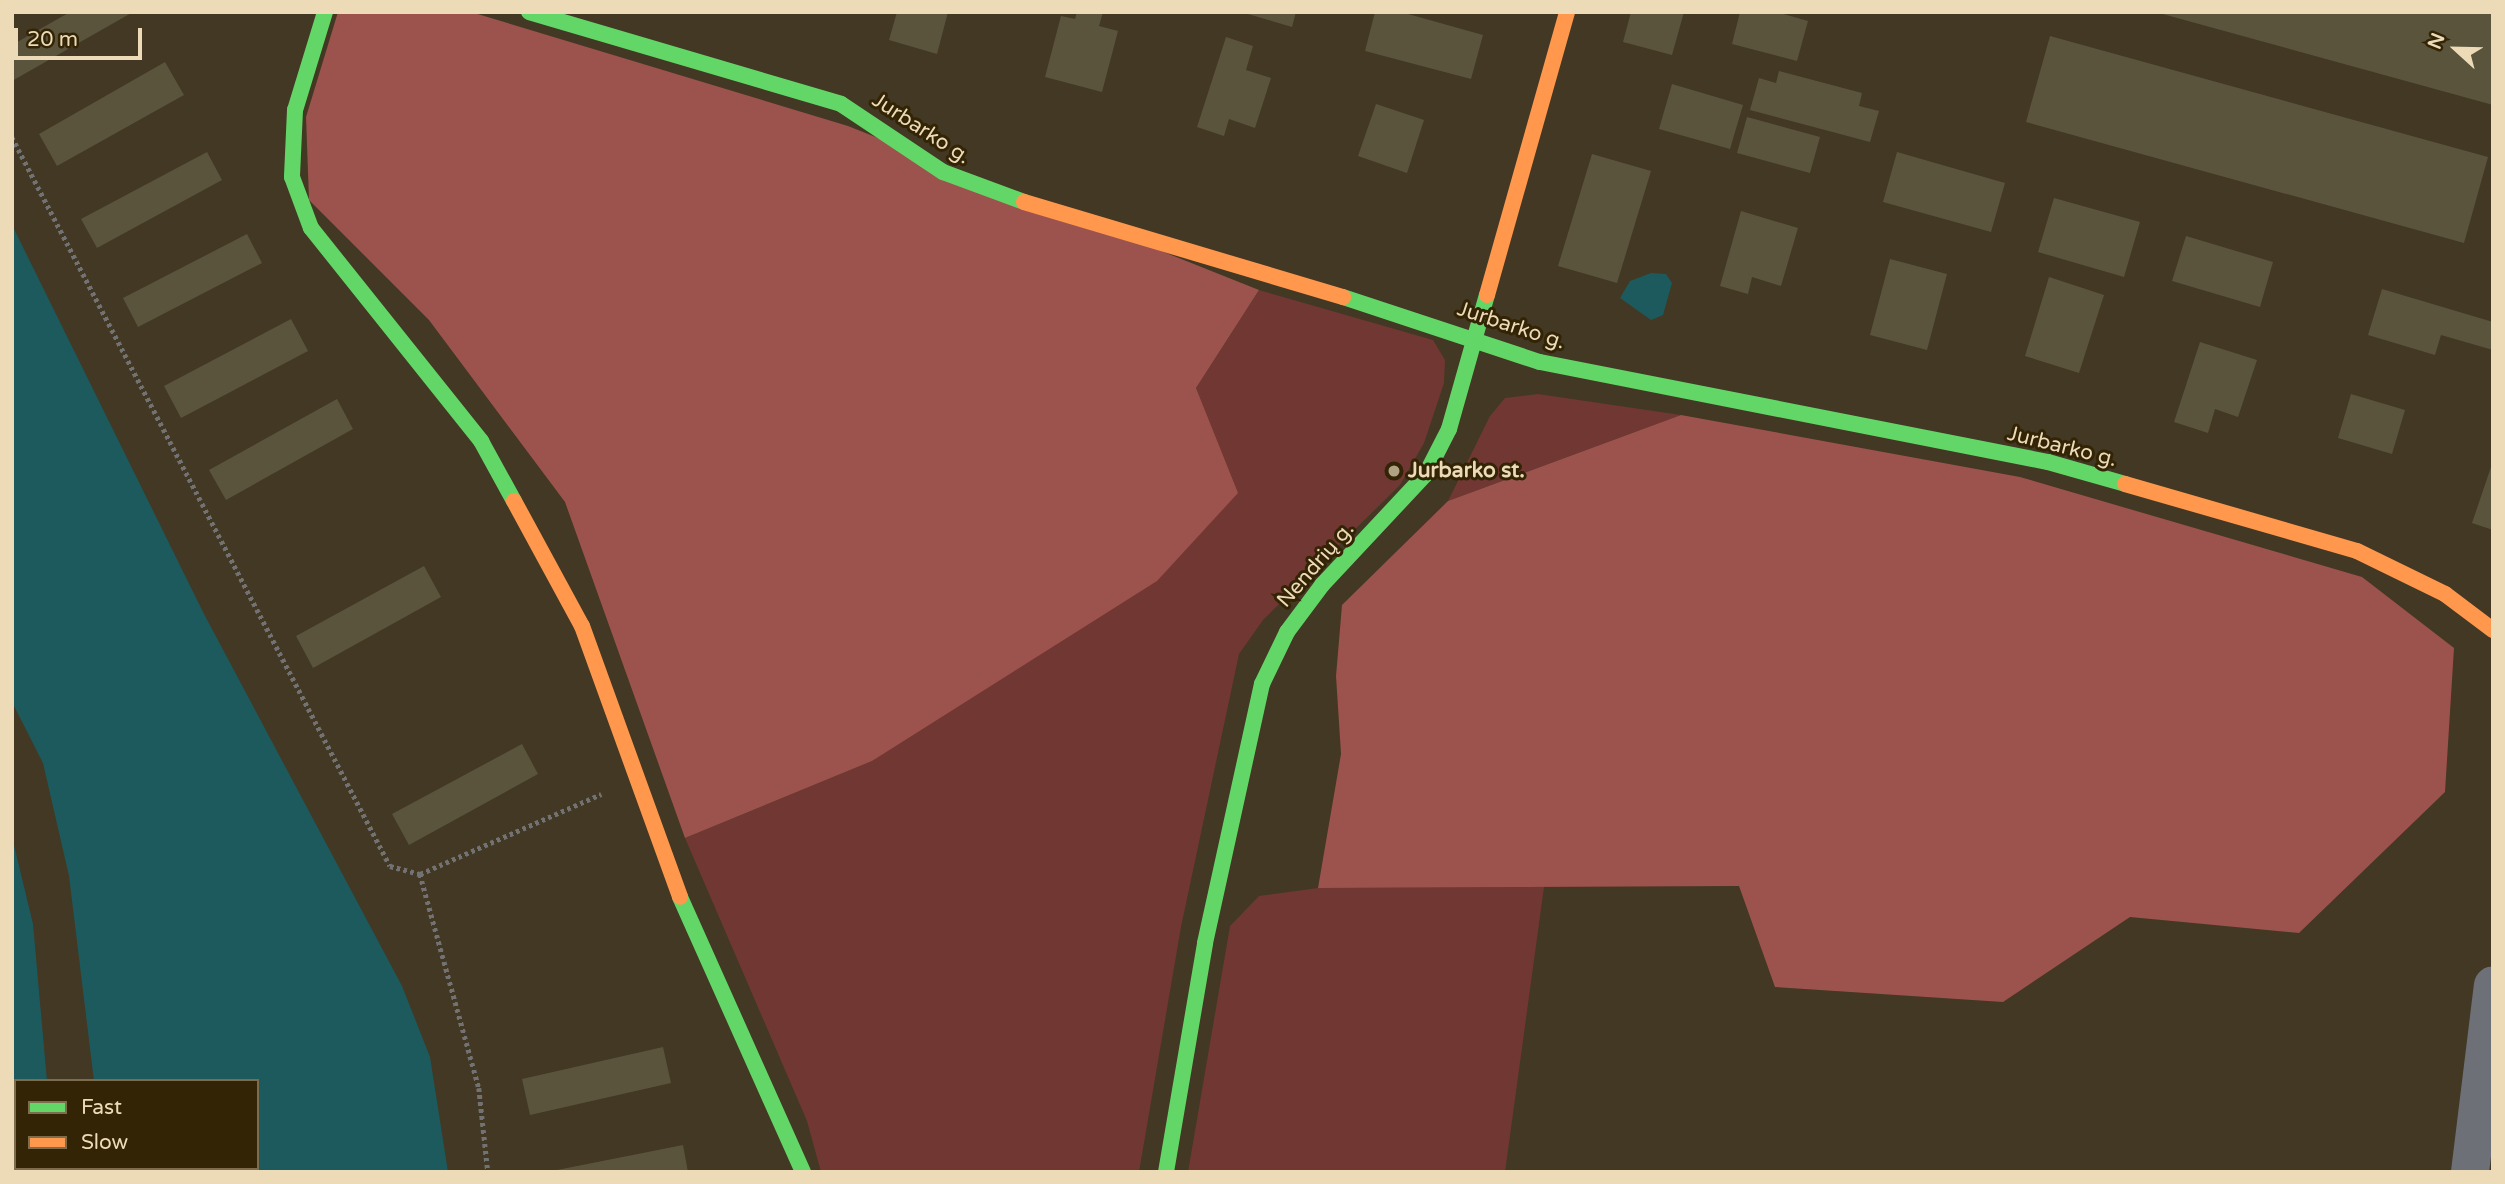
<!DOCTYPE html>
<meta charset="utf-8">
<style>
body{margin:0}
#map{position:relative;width:2505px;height:1184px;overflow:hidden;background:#423823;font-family:"Varela Round",sans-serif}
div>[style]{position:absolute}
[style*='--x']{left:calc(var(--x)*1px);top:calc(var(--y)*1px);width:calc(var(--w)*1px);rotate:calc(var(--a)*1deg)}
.green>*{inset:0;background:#713733}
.forest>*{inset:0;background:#9c524d}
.water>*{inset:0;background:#1d5a5d}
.building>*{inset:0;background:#5b543d}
.path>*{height:4.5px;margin-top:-2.25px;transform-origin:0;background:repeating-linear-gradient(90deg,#727273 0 3.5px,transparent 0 7px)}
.street>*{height:38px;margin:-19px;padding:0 19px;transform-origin:19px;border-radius:19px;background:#6d7076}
.fast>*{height:16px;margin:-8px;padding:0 8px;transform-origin:8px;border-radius:8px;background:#63d668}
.slow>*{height:16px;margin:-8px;padding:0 8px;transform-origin:8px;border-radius:8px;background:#ff974d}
.dots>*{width:19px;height:19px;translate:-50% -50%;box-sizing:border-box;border:4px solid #322405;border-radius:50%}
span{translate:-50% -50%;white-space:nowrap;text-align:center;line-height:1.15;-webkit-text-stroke:6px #322405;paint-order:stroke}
.street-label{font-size:21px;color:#eddbb8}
.poi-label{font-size:21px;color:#eddbb8;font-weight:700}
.left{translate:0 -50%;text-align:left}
.frame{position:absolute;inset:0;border:14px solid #eddbb8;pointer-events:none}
.legend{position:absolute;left:14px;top:1079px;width:245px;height:91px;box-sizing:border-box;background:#322405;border:2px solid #7d6d4d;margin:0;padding:9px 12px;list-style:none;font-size:21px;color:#eddbb8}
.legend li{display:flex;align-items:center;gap:14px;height:35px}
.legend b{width:35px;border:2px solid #7d6d4d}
.north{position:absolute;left:2421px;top:14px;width:70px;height:70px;-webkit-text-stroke:5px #322405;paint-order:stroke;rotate:292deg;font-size:19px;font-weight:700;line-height:28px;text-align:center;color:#eddbb8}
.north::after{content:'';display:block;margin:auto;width:24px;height:32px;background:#eddbb8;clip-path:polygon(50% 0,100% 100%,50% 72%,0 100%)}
.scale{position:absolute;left:14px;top:28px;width:128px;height:32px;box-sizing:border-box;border:4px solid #eddbb8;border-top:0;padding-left:9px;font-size:21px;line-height:24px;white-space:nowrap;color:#eddbb8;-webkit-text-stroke:5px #322405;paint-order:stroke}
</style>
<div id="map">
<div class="green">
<i style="clip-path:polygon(1259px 290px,1433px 340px,1445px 360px,1444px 383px,1424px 443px,1400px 485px,1263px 620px,1239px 654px,1181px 927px,1139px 1172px,821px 1172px,807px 1121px,685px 838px,872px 761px,1237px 493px,1196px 388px)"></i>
<i style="clip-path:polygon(1538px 394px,1681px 415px,1448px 501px,1490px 416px,1505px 398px)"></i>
<i style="clip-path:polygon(1544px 887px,1505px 1172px,1188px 1172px,1230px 926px,1259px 896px,1318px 888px)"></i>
</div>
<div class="forest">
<i style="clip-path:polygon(338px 12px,471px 12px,848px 126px,1259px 290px,1196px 388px,1238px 493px,1157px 581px,872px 761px,685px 838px,565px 502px,429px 320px,309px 200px,306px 117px)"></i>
<i style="clip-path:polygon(1681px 415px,2020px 477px,2362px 577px,2454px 648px,2445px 792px,2299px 933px,2130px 917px,2003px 1002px,1775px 987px,1739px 886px,1318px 888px,1341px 754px,1336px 676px,1342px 605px,1448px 501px)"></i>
</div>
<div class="water">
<i style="clip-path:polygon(12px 225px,204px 614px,402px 986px,430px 1057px,448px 1172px,98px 1172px,257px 1168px,257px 1081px,94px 1081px,69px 876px,43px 763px,12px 702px)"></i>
<i style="clip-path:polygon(1651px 273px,1666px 274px,1672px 283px,1663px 315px,1651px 320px,1620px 298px,1630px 281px)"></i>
<i style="clip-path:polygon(12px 837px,33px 924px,47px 1081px,16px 1081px,16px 1168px,48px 1172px,12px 1172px)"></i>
</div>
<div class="building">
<i style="clip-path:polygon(70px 12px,133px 12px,12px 81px,12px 45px)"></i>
<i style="clip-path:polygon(897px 12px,948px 12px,937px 54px,889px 40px)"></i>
<i style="clip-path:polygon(1077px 12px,1103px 12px,1099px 26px,1118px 31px,1102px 92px,1045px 77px,1061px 16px,1075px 19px)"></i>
<i style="clip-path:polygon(1241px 12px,1296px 12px,1292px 27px)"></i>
<i style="clip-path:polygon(1375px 12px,1401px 12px,1483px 35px,1471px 79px,1365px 51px)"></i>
<i style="clip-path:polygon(1631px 12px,1684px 12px,1672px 55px,1623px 42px)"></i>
<i style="clip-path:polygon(1740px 12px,1776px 12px,1808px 21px,1797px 61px,1732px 44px)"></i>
<i style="clip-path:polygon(2159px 12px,2493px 12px,2493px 105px,2159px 13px)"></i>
<i style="clip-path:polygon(2050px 36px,2488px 157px,2464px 243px,2026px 122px)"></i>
<i style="clip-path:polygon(1226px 37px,1253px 46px,1246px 70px,1271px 78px,1255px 128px,1229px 119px,1224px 136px,1197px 127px)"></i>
<i style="clip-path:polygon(165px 62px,184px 95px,57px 166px,39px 134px)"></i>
<i style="clip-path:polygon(1779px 71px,1862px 93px,1859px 106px,1879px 111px,1870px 142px,1750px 110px,1759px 78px,1776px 83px)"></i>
<i style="clip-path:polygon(1672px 84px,1743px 105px,1730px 149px,1659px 129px)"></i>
<i style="clip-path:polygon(1376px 104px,1424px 120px,1407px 173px,1358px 156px)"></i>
<i style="clip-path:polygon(1747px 117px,1820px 137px,1810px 173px,1737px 153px)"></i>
<i style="clip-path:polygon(207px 152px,222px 180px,97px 248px,81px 219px)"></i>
<i style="clip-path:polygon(1897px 152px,2005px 183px,1991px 232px,1883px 202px)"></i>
<i style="clip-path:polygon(1592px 154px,1651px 171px,1617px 283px,1558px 266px)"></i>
<i style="clip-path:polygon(2054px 198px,2140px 222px,2124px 277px,2038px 252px)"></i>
<i style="clip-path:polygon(1741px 211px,1798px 228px,1781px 286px,1752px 277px,1748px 294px,1720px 286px)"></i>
<i style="clip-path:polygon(247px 234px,262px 263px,138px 327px,123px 298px)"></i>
<i style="clip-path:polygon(2186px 236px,2273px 262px,2260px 307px,2172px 281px)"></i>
<i style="clip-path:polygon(1890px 259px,1947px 274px,1927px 350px,1870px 335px)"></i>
<i style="clip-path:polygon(2049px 277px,2104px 295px,2079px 373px,2025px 356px)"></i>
<i style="clip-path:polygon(2382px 289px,2493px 322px,2493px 350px,2441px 335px,2435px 355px,2368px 335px)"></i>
<i style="clip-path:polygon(291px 319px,308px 351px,181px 418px,164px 386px)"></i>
<i style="clip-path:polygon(2200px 342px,2257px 360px,2238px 417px,2215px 409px,2208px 433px,2174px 422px)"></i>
<i style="clip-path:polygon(2351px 394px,2405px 410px,2392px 454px,2338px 438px)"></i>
<i style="clip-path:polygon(337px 399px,353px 429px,226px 500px,209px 470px)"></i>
<i style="clip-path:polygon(2492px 464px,2493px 464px,2493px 530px,2472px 523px)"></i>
<i style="clip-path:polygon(424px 566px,441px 597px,313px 668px,296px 636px)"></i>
<i style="clip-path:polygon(522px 744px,538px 774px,409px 845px,392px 814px)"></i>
<i style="clip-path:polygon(663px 1047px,671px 1083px,530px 1115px,522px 1079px)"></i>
<i style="clip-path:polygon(683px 1145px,688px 1172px,557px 1172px,557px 1170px)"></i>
</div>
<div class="path">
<i style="--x:12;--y:137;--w:821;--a:62.59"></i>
<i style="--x:390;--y:866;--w:31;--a:15"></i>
<i style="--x:420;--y:874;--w:198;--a:-23.8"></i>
<i style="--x:420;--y:874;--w:222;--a:74.6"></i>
<i style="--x:479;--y:1088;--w:84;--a:83.9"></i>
</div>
<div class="street">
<i style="--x:2470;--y:1172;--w:188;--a:-83"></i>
</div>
<div class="fast">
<i style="--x:325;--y:12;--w:102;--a:107"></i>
<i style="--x:295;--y:110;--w:67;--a:92.6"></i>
<i style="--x:292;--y:177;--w:54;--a:69.6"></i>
<i style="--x:311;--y:228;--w:273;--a:51.4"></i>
<i style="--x:481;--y:441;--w:68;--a:61.2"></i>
<i style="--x:529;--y:12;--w:325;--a:16.4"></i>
<i style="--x:841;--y:104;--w:123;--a:33.7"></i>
<i style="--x:943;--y:172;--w:86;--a:20.3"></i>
<i style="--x:1343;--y:297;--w:207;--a:18.3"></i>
<i style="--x:1540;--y:362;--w:518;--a:11.14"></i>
<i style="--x:2048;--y:462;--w:80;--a:15.9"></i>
<i style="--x:680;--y:897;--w:301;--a:65.9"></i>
<i style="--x:1166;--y:1172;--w:232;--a:-80.3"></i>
<i style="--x:1205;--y:943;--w:265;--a:-77.6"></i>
<i style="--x:1262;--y:684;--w:58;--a:-64.3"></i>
<i style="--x:1287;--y:632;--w:59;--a:-53.3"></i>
<i style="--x:1322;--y:585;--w:152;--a:-46.9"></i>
<i style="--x:1426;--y:474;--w:51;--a:-62.9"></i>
<i style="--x:1449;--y:429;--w:139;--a:-74.2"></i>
</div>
<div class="slow">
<i style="--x:1024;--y:202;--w:333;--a:16.6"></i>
<i style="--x:1487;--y:295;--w:294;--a:-74.2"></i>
<i style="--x:2125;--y:484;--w:241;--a:16.1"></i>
<i style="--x:2357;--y:551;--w:98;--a:26"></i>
<i style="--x:2445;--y:594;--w:60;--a:36.9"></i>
<i style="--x:514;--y:501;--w:142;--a:61.5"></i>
<i style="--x:582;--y:626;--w:288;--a:70.1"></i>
</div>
<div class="dots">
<i style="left:1394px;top:471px;background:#b1a284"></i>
</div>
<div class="street-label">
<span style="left:921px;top:129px;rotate:33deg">Jurbarko g.</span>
<span style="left:1511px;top:326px;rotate:18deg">Jurbarko g.</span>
<span style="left:2062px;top:447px;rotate:14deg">Jurbarko g.</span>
<span style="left:1316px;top:565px;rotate:-49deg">Nendrių g.</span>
</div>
<div class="poi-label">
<span class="left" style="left:1408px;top:471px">Jurbarko st.</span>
</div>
<div class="frame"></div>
<ul class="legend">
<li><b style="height:9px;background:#63d668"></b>Fast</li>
<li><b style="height:9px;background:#ff974d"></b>Slow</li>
</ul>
<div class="north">N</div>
<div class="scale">20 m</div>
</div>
